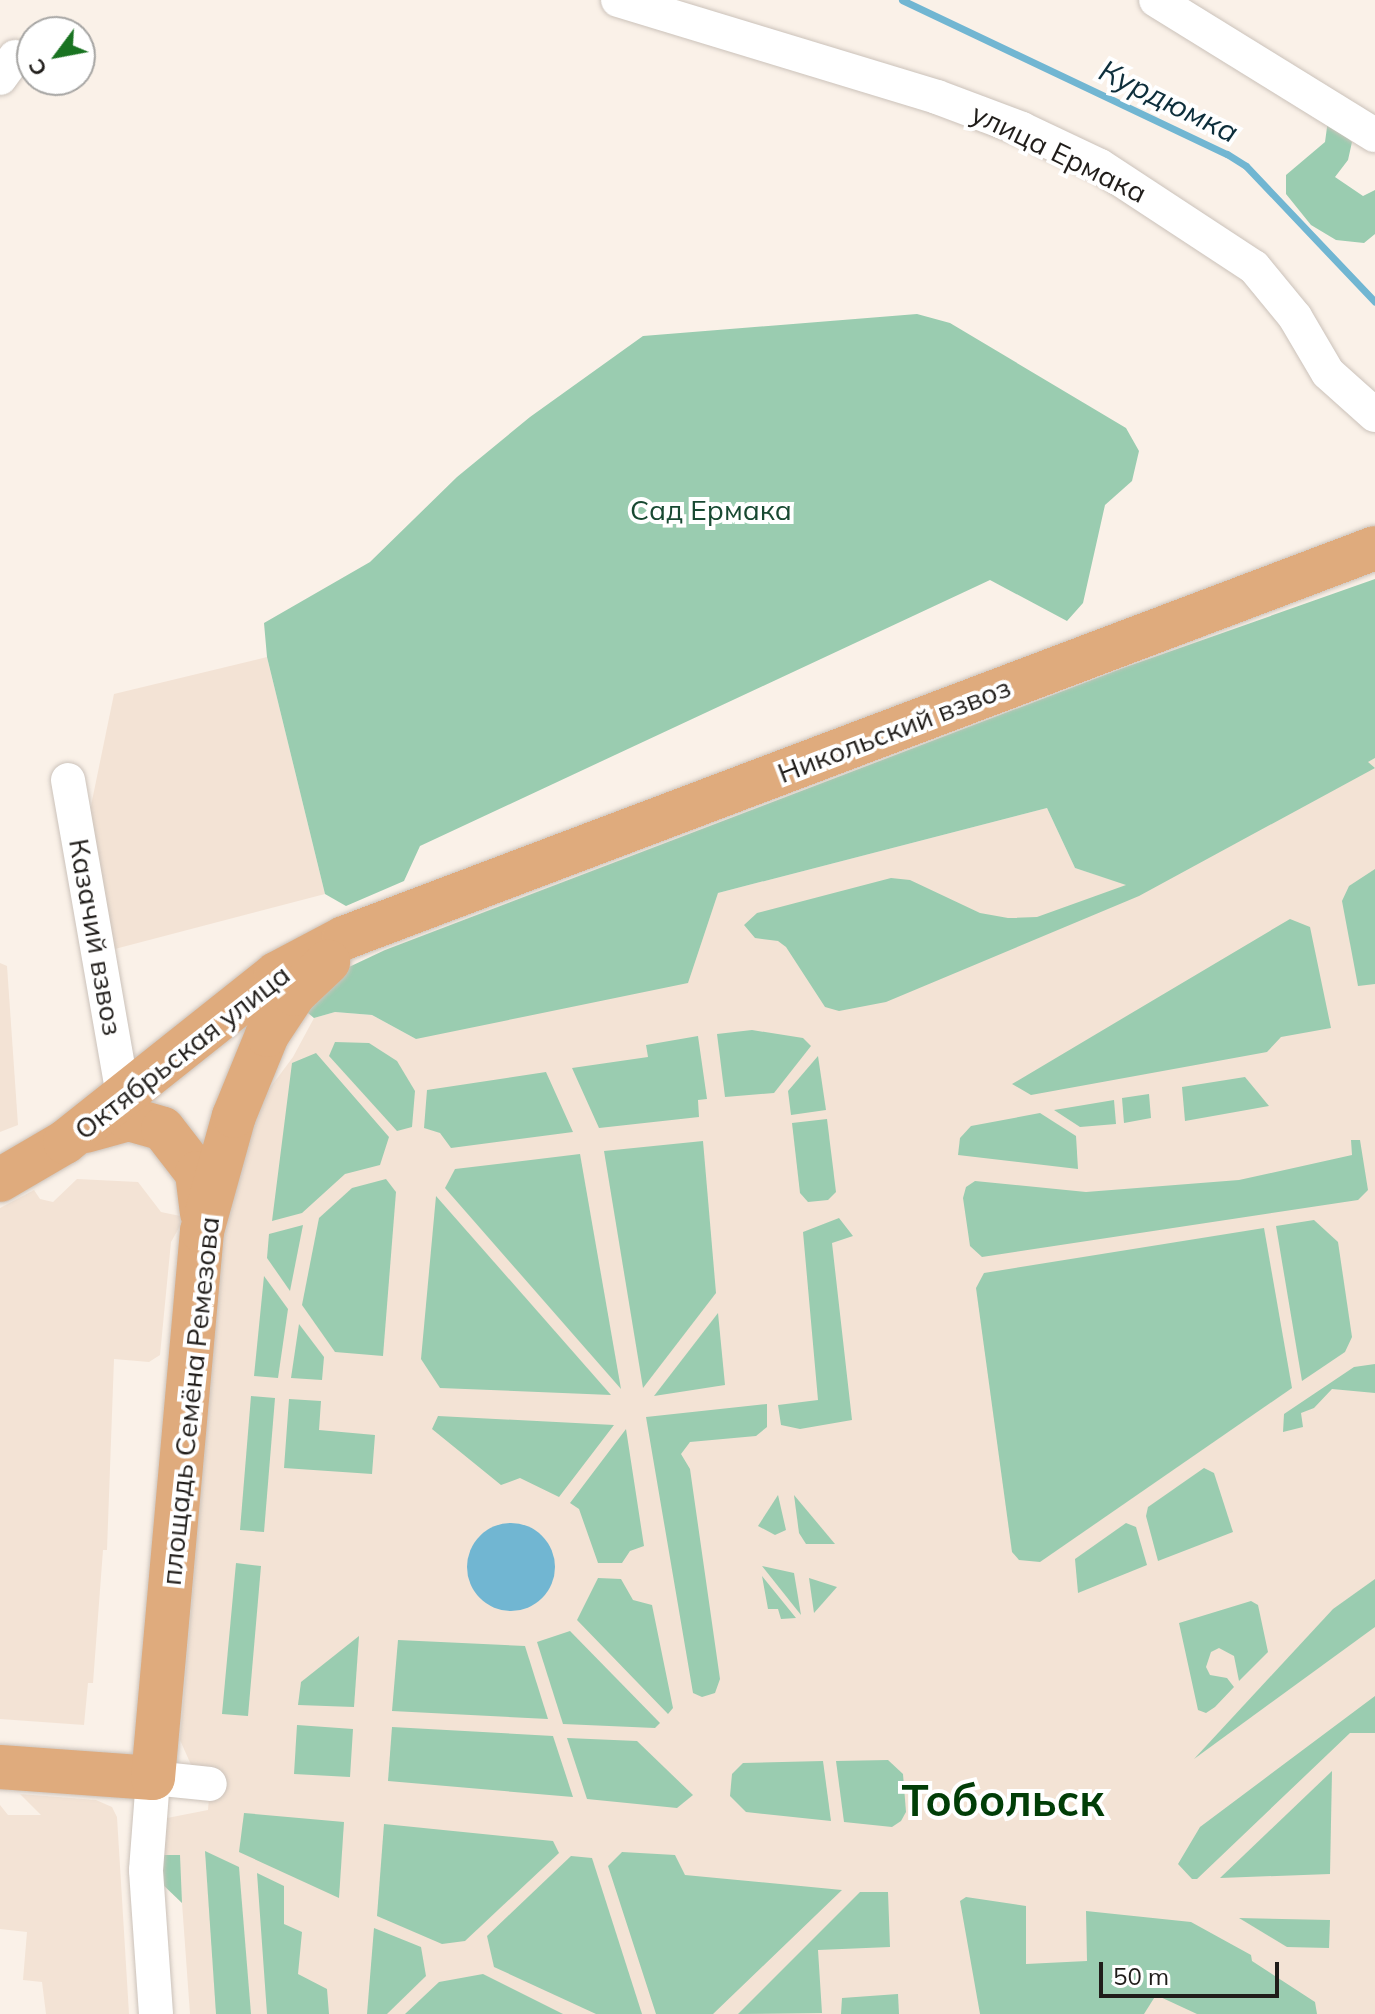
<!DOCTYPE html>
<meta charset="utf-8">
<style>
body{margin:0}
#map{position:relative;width:1375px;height:2014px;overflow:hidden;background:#faf1e8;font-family:Mulish,sans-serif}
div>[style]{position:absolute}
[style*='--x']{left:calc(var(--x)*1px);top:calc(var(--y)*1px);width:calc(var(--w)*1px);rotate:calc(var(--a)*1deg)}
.built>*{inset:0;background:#f3e3d5}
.green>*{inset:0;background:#9accb0}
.water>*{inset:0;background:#71b6d2}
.round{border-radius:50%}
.stream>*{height:7px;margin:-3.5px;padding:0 3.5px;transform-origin:3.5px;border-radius:3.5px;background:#71b6d2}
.roads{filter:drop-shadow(0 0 2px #cbc2ba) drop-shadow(0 0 2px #cbc2ba)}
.minor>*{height:34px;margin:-17px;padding:0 17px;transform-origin:17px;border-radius:17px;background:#fff}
.major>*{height:44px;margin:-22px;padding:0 22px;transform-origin:22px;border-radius:22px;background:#dfab7d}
span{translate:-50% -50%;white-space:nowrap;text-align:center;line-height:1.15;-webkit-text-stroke:8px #fff;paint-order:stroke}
.street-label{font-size:28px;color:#201d1a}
.park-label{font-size:28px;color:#184932}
.water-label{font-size:30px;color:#0d2e3b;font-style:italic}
.town-label{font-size:44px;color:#013d07;font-weight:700}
.north{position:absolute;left:16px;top:16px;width:80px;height:80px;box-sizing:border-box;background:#fff;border:2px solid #a6a5a3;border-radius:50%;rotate:238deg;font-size:22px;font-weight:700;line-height:32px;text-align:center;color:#201d1a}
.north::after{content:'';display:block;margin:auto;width:28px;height:36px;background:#197321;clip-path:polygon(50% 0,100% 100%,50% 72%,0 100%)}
.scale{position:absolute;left:1099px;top:1962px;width:180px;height:36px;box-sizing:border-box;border:4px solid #201d1a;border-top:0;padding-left:10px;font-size:24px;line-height:28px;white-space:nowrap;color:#201d1a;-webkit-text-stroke:6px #fff;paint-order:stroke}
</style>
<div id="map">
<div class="built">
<i style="clip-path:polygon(267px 657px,325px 894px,111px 950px,86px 830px,114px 694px)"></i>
<i style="clip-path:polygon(1375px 758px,1375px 2014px,190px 2014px,182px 1903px,158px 1880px,162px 1819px,208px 1810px,211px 1771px,192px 1767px,180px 1740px,224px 1215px,252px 1112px,293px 1057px,314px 1018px,335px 1012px,372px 1015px,416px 1039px,718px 893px,1047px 808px,1075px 868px,1128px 885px)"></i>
<i style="clip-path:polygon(0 963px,7px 966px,18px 1125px,0 1132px)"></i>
<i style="clip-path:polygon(77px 1179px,138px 1182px,161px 1212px,185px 1217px,171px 1242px,160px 1355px,149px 1362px,114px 1359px,107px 1550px,103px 1550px,93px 1683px,88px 1683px,84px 1725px,0 1719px,0 1208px,34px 1190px,40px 1199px,53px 1202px)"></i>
<i style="clip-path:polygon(20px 1794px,96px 1800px,112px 1807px,117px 1817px,129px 2014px,46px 2014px,42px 1982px,23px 1980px,27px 1932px,0 1929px,0 1805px,8px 1815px,41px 1815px)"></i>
</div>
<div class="green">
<i style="clip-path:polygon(1328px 120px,1352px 142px,1348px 160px,1335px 177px,1363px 196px,1375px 190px,1375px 234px,1364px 243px,1336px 240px,1311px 225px,1286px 194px,1286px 175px,1325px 142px)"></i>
<i style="clip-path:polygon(917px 314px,950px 323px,1126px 428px,1139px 451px,1132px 481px,1105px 505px,1083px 603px,1067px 621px,990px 580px,420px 846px,404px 881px,346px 906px,325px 894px,267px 657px,264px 623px,370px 562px,457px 477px,530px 417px,643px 336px)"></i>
<i style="clip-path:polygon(1375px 579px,1375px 758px,1368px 762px,1375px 768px,1139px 896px,886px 1002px,839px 1011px,825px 1007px,786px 947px,778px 941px,755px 938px,744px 925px,757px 913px,891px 878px,910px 880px,980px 913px,1008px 918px,1037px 917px,1126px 885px,1075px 868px,1047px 808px,718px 893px,688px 983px,416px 1039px,372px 1015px,335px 1012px,314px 1018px,302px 1008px,332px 975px,385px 950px,1123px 668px)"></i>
<i style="clip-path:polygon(1375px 869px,1375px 984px,1358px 986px,1342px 901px,1349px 886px)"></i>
<i style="clip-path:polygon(1290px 919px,1310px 927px,1331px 1028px,1281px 1037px,1267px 1052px,1031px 1095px,1012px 1084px)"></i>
<i style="clip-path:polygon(752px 1030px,803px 1038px,811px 1046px,774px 1093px,725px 1097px,717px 1034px)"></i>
<i style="clip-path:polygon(698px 1036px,707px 1099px,698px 1100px,699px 1117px,599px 1128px,572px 1068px,648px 1057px,646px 1045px)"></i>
<i style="clip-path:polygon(335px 1042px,369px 1043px,397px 1061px,415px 1091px,412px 1127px,397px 1131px,329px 1056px)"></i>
<i style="clip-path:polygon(316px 1053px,389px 1137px,380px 1165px,345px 1174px,302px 1213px,272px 1221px,292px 1063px)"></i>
<i style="clip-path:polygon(818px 1056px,826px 1110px,791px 1115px,788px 1091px)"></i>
<i style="clip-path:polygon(546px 1072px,573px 1132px,451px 1148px,440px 1133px,424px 1128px,427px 1090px)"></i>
<i style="clip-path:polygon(1245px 1077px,1269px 1106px,1185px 1121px,1182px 1087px)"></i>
<i style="clip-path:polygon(1149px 1094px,1151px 1118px,1124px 1123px,1122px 1098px)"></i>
<i style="clip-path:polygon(1114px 1100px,1116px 1124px,1080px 1127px,1054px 1110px)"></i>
<i style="clip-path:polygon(1040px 1113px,1076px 1136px,1078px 1169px,958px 1155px,960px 1138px,971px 1126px)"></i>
<i style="clip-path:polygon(827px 1119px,836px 1192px,828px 1200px,808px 1202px,800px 1193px,792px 1123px)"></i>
<i style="clip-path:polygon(1351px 1140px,1360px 1140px,1368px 1190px,1358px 1200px,982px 1257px,970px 1246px,963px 1198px,966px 1187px,975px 1181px,1086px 1192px,1239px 1180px,1352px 1155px)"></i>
<i style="clip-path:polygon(703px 1141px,716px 1293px,643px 1388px,604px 1151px)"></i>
<i style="clip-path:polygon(580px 1154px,621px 1389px,445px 1188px,455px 1169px)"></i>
<i style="clip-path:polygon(386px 1179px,396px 1192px,383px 1356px,335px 1352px,302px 1305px,319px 1218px,352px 1188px)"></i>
<i style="clip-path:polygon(436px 1196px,611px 1395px,440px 1388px,421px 1359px)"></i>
<i style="clip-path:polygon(839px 1218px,853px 1236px,832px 1243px,852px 1420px,800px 1429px,781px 1425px,778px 1405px,818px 1400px,803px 1232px)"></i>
<i style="clip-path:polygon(1314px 1220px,1338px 1242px,1352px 1337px,1345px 1352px,1302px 1381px,1276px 1226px)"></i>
<i style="clip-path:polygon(303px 1225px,290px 1291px,267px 1258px,269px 1234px)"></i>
<i style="clip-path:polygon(1264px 1228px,1292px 1388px,1040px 1562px,1019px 1560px,1012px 1552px,976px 1288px,984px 1273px)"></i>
<i style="clip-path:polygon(264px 1276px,288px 1309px,278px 1378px,254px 1376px)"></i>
<i style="clip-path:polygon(718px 1313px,725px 1385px,654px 1396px)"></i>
<i style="clip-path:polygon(299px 1324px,324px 1357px,322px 1380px,291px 1378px)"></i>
<i style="clip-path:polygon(1375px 1364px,1375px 1393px,1332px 1389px,1314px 1408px,1301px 1413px,1303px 1427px,1283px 1432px,1284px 1414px,1354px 1367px)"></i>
<i style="clip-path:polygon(251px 1396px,275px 1398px,264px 1532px,240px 1530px)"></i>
<i style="clip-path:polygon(289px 1399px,321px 1401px,319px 1430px,375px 1435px,372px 1474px,284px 1468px)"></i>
<i style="clip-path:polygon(767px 1404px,767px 1427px,756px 1436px,690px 1442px,681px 1454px,690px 1469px,720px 1679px,715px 1693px,702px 1697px,693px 1693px,646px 1417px)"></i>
<i style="clip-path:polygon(438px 1416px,614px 1425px,559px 1497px,520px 1478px,501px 1485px,432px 1429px)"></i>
<i style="clip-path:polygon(626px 1429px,644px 1546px,630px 1551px,622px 1563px,598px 1563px,579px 1509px,570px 1503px)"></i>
<i style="clip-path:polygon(1204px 1468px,1214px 1473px,1233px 1532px,1158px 1561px,1146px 1516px,1148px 1507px)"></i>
<i style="clip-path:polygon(778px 1495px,786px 1530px,775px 1535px,758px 1526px)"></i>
<i style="clip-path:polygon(794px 1495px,835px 1544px,806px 1544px,799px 1533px)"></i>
<i style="clip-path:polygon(1126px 1523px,1136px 1527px,1147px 1565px,1078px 1593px,1075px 1559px)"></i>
<i style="clip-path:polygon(236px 1563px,261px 1566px,248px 1716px,222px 1714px)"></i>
<i style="clip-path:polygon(762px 1566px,794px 1573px,801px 1615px)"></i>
<i style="clip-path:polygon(762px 1576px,796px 1618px,781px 1619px,778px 1609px,768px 1609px)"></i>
<i style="clip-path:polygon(598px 1578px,621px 1579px,633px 1600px,652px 1605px,673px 1708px,668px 1714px,577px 1620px)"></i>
<i style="clip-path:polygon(809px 1578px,837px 1587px,814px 1613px)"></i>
<i style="clip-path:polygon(1375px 1579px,1375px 1627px,1194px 1759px,1333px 1609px)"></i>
<i style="clip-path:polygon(1251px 1601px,1258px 1605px,1268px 1652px,1239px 1681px,1234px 1656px,1219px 1648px,1211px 1652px,1206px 1667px,1210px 1675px,1227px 1678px,1234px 1687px,1215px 1707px,1206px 1713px,1198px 1710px,1179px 1623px)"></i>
<i style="clip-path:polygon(570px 1631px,660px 1723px,655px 1728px,563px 1724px,537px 1642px)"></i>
<i style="clip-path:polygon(359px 1636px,354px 1707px,298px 1705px,301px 1682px)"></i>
<i style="clip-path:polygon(398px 1640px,525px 1646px,548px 1719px,392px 1711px)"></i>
<i style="clip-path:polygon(1375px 1696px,1375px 1733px,1350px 1733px,1197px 1879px,1192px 1879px,1178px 1864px,1200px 1827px)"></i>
<i style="clip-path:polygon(297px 1725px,353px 1729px,350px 1777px,294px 1774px)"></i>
<i style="clip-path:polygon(392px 1727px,553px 1736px,573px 1797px,388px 1781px)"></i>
<i style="clip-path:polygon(567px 1738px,637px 1741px,693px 1795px,677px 1808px,587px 1799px)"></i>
<i style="clip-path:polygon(888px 1760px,903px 1774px,906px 1812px,901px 1821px,892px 1827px,844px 1822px,836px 1761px)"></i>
<i style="clip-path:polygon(823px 1761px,831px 1821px,746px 1812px,730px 1796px,732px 1774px,743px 1763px)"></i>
<i style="clip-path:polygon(1332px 1771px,1330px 1874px,1220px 1878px)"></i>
<i style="clip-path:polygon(244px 1813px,344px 1822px,339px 1898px,239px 1852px)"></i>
<i style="clip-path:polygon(384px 1824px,553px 1841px,559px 1853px,465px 1941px,442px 1944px,377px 1916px)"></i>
<i style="clip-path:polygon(205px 1851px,239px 1867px,251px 2014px,216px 2014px)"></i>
<i style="clip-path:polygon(622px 1852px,675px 1855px,685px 1875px,842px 1890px,713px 2014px,656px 2014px,608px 1866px)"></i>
<i style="clip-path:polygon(158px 1855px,180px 1855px,182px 1903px,158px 1880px)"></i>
<i style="clip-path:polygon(571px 1856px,592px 1858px,642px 2014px,596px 2014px,494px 1967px,487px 1936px)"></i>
<i style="clip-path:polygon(257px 1873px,284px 1886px,284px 1924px,302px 1932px,298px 1974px,327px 1989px,329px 2014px,267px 2014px)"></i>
<i style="clip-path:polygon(860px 1892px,888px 1892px,890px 1947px,818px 1950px,822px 2013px,738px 2014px)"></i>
<i style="clip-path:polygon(966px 1897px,1026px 1906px,1026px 1964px,1087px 1961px,1086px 1911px,1191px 1922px,1251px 1955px,1252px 1961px,1315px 2002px,1317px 2014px,1197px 2014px,1156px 1995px,1144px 2014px,980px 2014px,960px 1901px)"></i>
<i style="clip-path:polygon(1239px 1918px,1330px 1920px,1329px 1948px,1287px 1947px)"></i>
<i style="clip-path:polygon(374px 1928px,421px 1947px,426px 1976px,387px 2014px,367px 2014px)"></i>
<i style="clip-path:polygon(483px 1974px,563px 2014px,405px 2014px,439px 1982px)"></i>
<i style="clip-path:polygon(898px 1994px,899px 2014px,841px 2014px,842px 1998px)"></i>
</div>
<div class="water">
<i class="round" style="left:467px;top:1523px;width:88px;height:88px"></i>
</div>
<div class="stream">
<i style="--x:902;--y:0;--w:360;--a:25.4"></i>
<i style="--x:1227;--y:154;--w:22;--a:32"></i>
<i style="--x:1246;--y:166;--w:187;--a:46.5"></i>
</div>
<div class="roads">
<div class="minor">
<i style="--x:618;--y:0;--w:333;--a:16.9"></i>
<i style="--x:937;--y:97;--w:91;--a:20.6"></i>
<i style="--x:1022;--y:129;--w:86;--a:25.4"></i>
<i style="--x:1100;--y:166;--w:184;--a:33.3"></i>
<i style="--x:1254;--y:267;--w:65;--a:50.6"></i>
<i style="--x:1295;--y:317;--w:65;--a:59.5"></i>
<i style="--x:1328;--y:373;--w:63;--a:41.8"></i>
<i style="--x:1156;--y:0;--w:257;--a:31.7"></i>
<i style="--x:0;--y:78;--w:26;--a:-54"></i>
<i style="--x:68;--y:780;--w:320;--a:80.1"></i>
<i style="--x:156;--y:2014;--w:144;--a:-94"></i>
<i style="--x:146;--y:1870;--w:92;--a:-85.6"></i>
<i style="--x:153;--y:1778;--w:57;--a:6"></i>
</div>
<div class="major">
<i style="--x:85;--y:1131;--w:46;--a:-15.3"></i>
<i style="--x:129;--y:1119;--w:35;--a:16"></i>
<i style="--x:163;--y:1129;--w:56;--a:52.3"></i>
<i style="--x:197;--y:1173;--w:40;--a:82.9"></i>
<i style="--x:0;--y:1180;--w:75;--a:-30.3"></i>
<i style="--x:65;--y:1142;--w:270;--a:-38.5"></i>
<i style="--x:276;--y:974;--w:77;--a:-27.9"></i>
<i style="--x:344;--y:938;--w:1102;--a:-20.72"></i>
<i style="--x:0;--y:1767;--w:153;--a:4.1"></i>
<i style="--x:153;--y:1778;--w:549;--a:-84.88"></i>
<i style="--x:202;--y:1231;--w:119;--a:-74.5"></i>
<i style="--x:234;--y:1116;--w:87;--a:-67.8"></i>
<i style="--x:267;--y:1035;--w:49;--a:-56.6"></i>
<i style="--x:294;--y:994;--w:47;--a:-43.3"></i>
</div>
</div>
<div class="street-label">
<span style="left:1059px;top:153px;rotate:26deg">улица Ермака</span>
<span style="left:894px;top:730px;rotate:-21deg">Никольский взвоз</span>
<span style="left:96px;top:937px;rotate:80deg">Казачий взвоз</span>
<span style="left:182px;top:1052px;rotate:-38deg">Октябрьская улица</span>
<span style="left:190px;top:1401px;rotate:-84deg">площадь Семёна Ремезова</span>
</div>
<div class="park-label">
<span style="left:711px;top:510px">Сад Ермака</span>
</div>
<div class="water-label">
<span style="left:1169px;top:101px;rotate:26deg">Курдюмка</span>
</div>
<div class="town-label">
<span style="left:1003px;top:1800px">Тобольск</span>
</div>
<div class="north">С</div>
<div class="scale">50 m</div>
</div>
